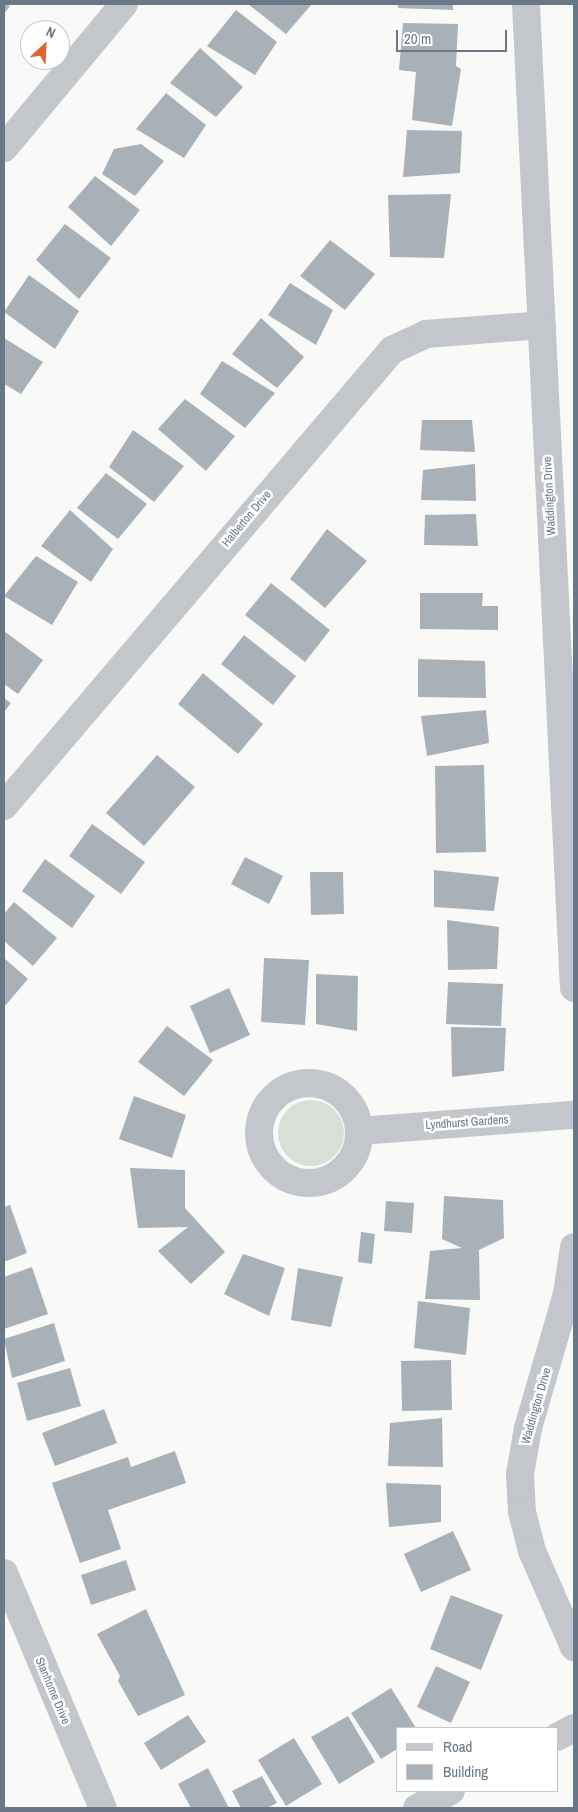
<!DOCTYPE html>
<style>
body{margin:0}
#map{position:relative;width:578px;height:1812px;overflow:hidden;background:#f9f9f7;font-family:"Archivo Narrow",sans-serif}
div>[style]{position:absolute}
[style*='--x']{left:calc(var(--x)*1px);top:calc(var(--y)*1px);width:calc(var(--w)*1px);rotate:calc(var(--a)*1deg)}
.green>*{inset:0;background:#d9ded6}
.round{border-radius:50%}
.building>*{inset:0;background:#a9b1b8}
.minor>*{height:28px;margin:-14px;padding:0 14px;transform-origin:14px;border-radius:14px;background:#c3c6ca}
.minor>.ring{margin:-14px;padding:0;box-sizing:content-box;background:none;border:28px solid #c3c6ca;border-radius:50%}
span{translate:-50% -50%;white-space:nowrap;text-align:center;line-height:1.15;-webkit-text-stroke:5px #fff;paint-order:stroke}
.street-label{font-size:12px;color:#697887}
.frame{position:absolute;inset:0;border:5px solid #697887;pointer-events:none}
.legend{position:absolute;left:396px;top:1727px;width:162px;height:65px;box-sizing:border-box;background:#fff;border:1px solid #c3c9cf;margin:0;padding:6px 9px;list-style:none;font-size:15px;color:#697887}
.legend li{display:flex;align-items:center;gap:10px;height:25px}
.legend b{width:25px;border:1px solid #c3c9cf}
.north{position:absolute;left:20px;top:20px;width:50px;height:50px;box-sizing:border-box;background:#fff;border:1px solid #c3c9cf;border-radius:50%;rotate:25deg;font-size:14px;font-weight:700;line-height:20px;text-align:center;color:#697887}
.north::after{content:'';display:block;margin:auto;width:18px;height:22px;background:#e06331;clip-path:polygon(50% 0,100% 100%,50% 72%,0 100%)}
.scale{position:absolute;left:396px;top:30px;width:111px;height:22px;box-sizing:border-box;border:2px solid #697887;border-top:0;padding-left:6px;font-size:15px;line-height:18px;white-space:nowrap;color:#697887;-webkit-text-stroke:4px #fff;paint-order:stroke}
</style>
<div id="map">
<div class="green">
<i class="round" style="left:278px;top:1100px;width:66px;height:66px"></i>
</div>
<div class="building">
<i style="clip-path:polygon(4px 4px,10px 6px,4px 14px)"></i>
<i style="clip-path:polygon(248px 4px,312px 4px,286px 34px)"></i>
<i style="clip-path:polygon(398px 4px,453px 4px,453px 10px,398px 8px)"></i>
<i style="clip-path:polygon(236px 10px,277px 42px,255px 75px,207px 46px)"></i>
<i style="clip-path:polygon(403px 23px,458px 24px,456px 66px,461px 69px,452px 126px,412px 120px,416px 72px,399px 70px)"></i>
<i style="clip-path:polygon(200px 48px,243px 87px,216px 117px,170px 83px)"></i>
<i style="clip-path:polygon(166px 93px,206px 125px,184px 158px,136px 129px)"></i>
<i style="clip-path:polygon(407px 130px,462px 131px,460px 173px,403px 177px)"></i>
<i style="clip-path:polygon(141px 144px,164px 161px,135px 196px,102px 174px,114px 149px)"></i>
<i style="clip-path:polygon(95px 176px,140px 210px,111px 246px,68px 207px)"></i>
<i style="clip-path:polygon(451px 194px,444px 258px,390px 257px,388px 195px)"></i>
<i style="clip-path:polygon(65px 224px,111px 258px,79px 299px,36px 260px)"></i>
<i style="clip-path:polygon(330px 240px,375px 274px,345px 310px,300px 276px)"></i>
<i style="clip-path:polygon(29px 275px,79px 311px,55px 349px,4px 312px)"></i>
<i style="clip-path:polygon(290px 283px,333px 310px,316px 345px,268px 315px)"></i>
<i style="clip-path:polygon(261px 318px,304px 357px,277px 388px,232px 354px)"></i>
<i style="clip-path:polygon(4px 338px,43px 362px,21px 394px,4px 384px)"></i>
<i style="clip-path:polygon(222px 361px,275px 393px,245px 428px,200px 394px)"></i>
<i style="clip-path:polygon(185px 399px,235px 436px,206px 471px,158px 429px)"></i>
<i style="clip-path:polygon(422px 420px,472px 420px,475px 452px,420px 450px)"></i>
<i style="clip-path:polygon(133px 430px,184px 466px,154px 502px,109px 467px)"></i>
<i style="clip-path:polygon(475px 464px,476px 501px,421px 500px,423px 470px)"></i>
<i style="clip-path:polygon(106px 473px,147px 504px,118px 539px,77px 508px)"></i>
<i style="clip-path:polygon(70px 510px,113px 549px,91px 582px,41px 546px)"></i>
<i style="clip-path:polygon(476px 514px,478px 546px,424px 545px,425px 515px)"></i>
<i style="clip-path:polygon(327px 529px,367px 561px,325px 608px,290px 579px)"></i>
<i style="clip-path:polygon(36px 556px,78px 582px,52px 625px,4px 596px)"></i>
<i style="clip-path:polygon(271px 583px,330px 630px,305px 662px,245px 615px)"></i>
<i style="clip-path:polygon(420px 593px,483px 593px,482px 606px,498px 606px,498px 630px,420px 629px)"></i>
<i style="clip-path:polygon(4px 631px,43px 660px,18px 694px,4px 684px)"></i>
<i style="clip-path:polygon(244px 635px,296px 676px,273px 705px,221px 664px)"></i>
<i style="clip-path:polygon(418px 659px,485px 661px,486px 698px,418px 697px)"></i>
<i style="clip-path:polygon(203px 673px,263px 724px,238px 754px,178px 704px)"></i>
<i style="clip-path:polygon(4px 698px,11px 703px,4px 712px)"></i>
<i style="clip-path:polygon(486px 710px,489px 743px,427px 756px,421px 716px)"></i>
<i style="clip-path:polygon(157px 755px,195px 787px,144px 846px,106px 813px)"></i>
<i style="clip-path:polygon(484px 765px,486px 852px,436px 853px,435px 766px)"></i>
<i style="clip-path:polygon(92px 824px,145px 862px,121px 894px,69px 856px)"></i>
<i style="clip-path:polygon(245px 857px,283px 876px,269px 904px,231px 884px)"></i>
<i style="clip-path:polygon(45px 859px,95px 896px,72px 928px,22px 891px)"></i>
<i style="clip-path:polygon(434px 870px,499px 877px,494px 911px,434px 907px)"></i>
<i style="clip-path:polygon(310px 872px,343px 872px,344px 914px,311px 915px)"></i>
<i style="clip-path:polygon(14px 902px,57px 938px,33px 966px,4px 941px,4px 914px)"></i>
<i style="clip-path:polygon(447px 920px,499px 927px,497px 969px,448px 970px)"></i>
<i style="clip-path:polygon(4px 958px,28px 979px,4px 1007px)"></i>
<i style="clip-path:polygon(264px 958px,309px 960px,305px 1025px,261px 1022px)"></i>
<i style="clip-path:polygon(316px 974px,358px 976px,357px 1031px,316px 1024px)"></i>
<i style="clip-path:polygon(448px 982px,503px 984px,501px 1026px,446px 1024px)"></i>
<i style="clip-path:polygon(229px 988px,250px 1035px,210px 1053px,190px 1006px)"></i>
<i style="clip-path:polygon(167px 1026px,213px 1060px,184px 1096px,138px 1062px)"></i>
<i style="clip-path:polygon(451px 1027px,506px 1028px,504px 1071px,452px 1077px)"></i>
<i style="clip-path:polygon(134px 1096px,186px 1115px,172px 1158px,119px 1139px)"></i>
<i style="clip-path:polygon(130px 1168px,185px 1170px,185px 1208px,225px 1252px,191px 1284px,158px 1251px,188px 1227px,138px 1228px)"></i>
<i style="clip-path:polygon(444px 1196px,503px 1200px,504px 1238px,479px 1250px,480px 1300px,425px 1299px,430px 1251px,462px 1248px,442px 1239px)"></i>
<i style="clip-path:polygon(386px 1201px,414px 1203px,412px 1233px,384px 1231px)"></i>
<i style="clip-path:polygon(10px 1205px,27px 1253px,4px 1262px,4px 1207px)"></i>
<i style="clip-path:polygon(361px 1232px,375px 1234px,372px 1264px,358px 1262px)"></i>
<i style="clip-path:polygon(243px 1254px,285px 1268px,269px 1316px,224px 1294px)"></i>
<i style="clip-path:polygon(32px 1267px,48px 1314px,4px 1329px,4px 1277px)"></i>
<i style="clip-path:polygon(298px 1268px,343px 1277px,331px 1327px,291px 1320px)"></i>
<i style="clip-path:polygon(418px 1301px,470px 1308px,466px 1355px,414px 1348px)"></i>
<i style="clip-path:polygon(54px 1323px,65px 1361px,12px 1378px,4px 1339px)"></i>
<i style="clip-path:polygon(451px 1360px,452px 1410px,402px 1411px,401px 1361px)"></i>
<i style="clip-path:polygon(70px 1368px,81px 1406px,27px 1421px,17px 1383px)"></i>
<i style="clip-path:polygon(104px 1409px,117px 1443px,55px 1466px,42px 1433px)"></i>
<i style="clip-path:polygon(442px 1418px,443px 1467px,388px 1466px,390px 1423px)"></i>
<i style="clip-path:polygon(175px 1451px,186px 1483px,108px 1510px,121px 1549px,80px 1563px,52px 1483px,128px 1457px,131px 1467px)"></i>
<i style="clip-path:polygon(386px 1483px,441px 1485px,441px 1522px,389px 1527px)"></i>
<i style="clip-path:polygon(453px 1531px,471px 1570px,421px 1592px,404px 1554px)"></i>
<i style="clip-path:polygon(126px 1560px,136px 1590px,91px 1605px,81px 1575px)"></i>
<i style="clip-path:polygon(451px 1595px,503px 1615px,481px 1670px,430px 1649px)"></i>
<i style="clip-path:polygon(146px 1609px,185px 1695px,138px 1716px,118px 1681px,120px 1676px,97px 1634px)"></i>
<i style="clip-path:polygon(436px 1666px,470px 1682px,451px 1723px,417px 1707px)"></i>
<i style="clip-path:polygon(391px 1688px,416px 1728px,397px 1728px,397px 1749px,381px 1759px,351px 1713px)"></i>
<i style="clip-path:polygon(188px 1715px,206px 1742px,161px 1770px,144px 1743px)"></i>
<i style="clip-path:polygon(348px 1716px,375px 1762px,339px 1784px,311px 1737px)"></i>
<i style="clip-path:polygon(294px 1738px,322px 1784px,286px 1806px,258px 1760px)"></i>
<i style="clip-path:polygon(208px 1768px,229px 1808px,191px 1808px,178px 1784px)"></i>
<i style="clip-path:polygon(262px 1776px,277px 1803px,267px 1808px,241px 1808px,232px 1791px)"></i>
</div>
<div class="minor">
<i style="--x:526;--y:4;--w:985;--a:87.21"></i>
<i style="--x:4;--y:148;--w:187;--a:-50.2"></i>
<i style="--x:4;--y:806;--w:599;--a:-49.61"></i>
<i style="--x:392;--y:350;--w:38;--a:-25"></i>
<i style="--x:426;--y:334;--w:116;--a:-4.4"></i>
<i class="ring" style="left:259px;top:1083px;width:72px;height:72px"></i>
<i style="--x:359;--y:1131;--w:216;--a:-4.3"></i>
<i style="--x:574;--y:1247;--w:48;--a:98.5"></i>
<i style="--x:567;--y:1294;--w:140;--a:106.2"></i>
<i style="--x:528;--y:1428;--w:47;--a:99.9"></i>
<i style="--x:520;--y:1474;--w:38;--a:87"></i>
<i style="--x:522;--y:1512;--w:40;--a:75.6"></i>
<i style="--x:532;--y:1551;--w:105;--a:66.4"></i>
<i style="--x:4;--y:1573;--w:255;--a:67.2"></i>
<i style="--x:557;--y:1737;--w:19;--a:-28"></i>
<i style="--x:417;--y:1808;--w:38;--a:-27"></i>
</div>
<div class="street-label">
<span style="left:550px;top:496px;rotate:-93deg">Waddington Drive</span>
<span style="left:247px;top:519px;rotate:-50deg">Halberton Drive</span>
<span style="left:467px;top:1123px;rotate:-4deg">Lyndhurst Gardens</span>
<span style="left:537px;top:1406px;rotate:-74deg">Waddington Drive</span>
<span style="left:52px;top:1691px;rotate:67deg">Stanhome Drive</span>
</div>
<div class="frame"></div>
<ul class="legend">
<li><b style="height:6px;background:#c3c6ca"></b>Road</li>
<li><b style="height:14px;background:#a9b1b8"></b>Building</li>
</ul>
<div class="north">N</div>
<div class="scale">20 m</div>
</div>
